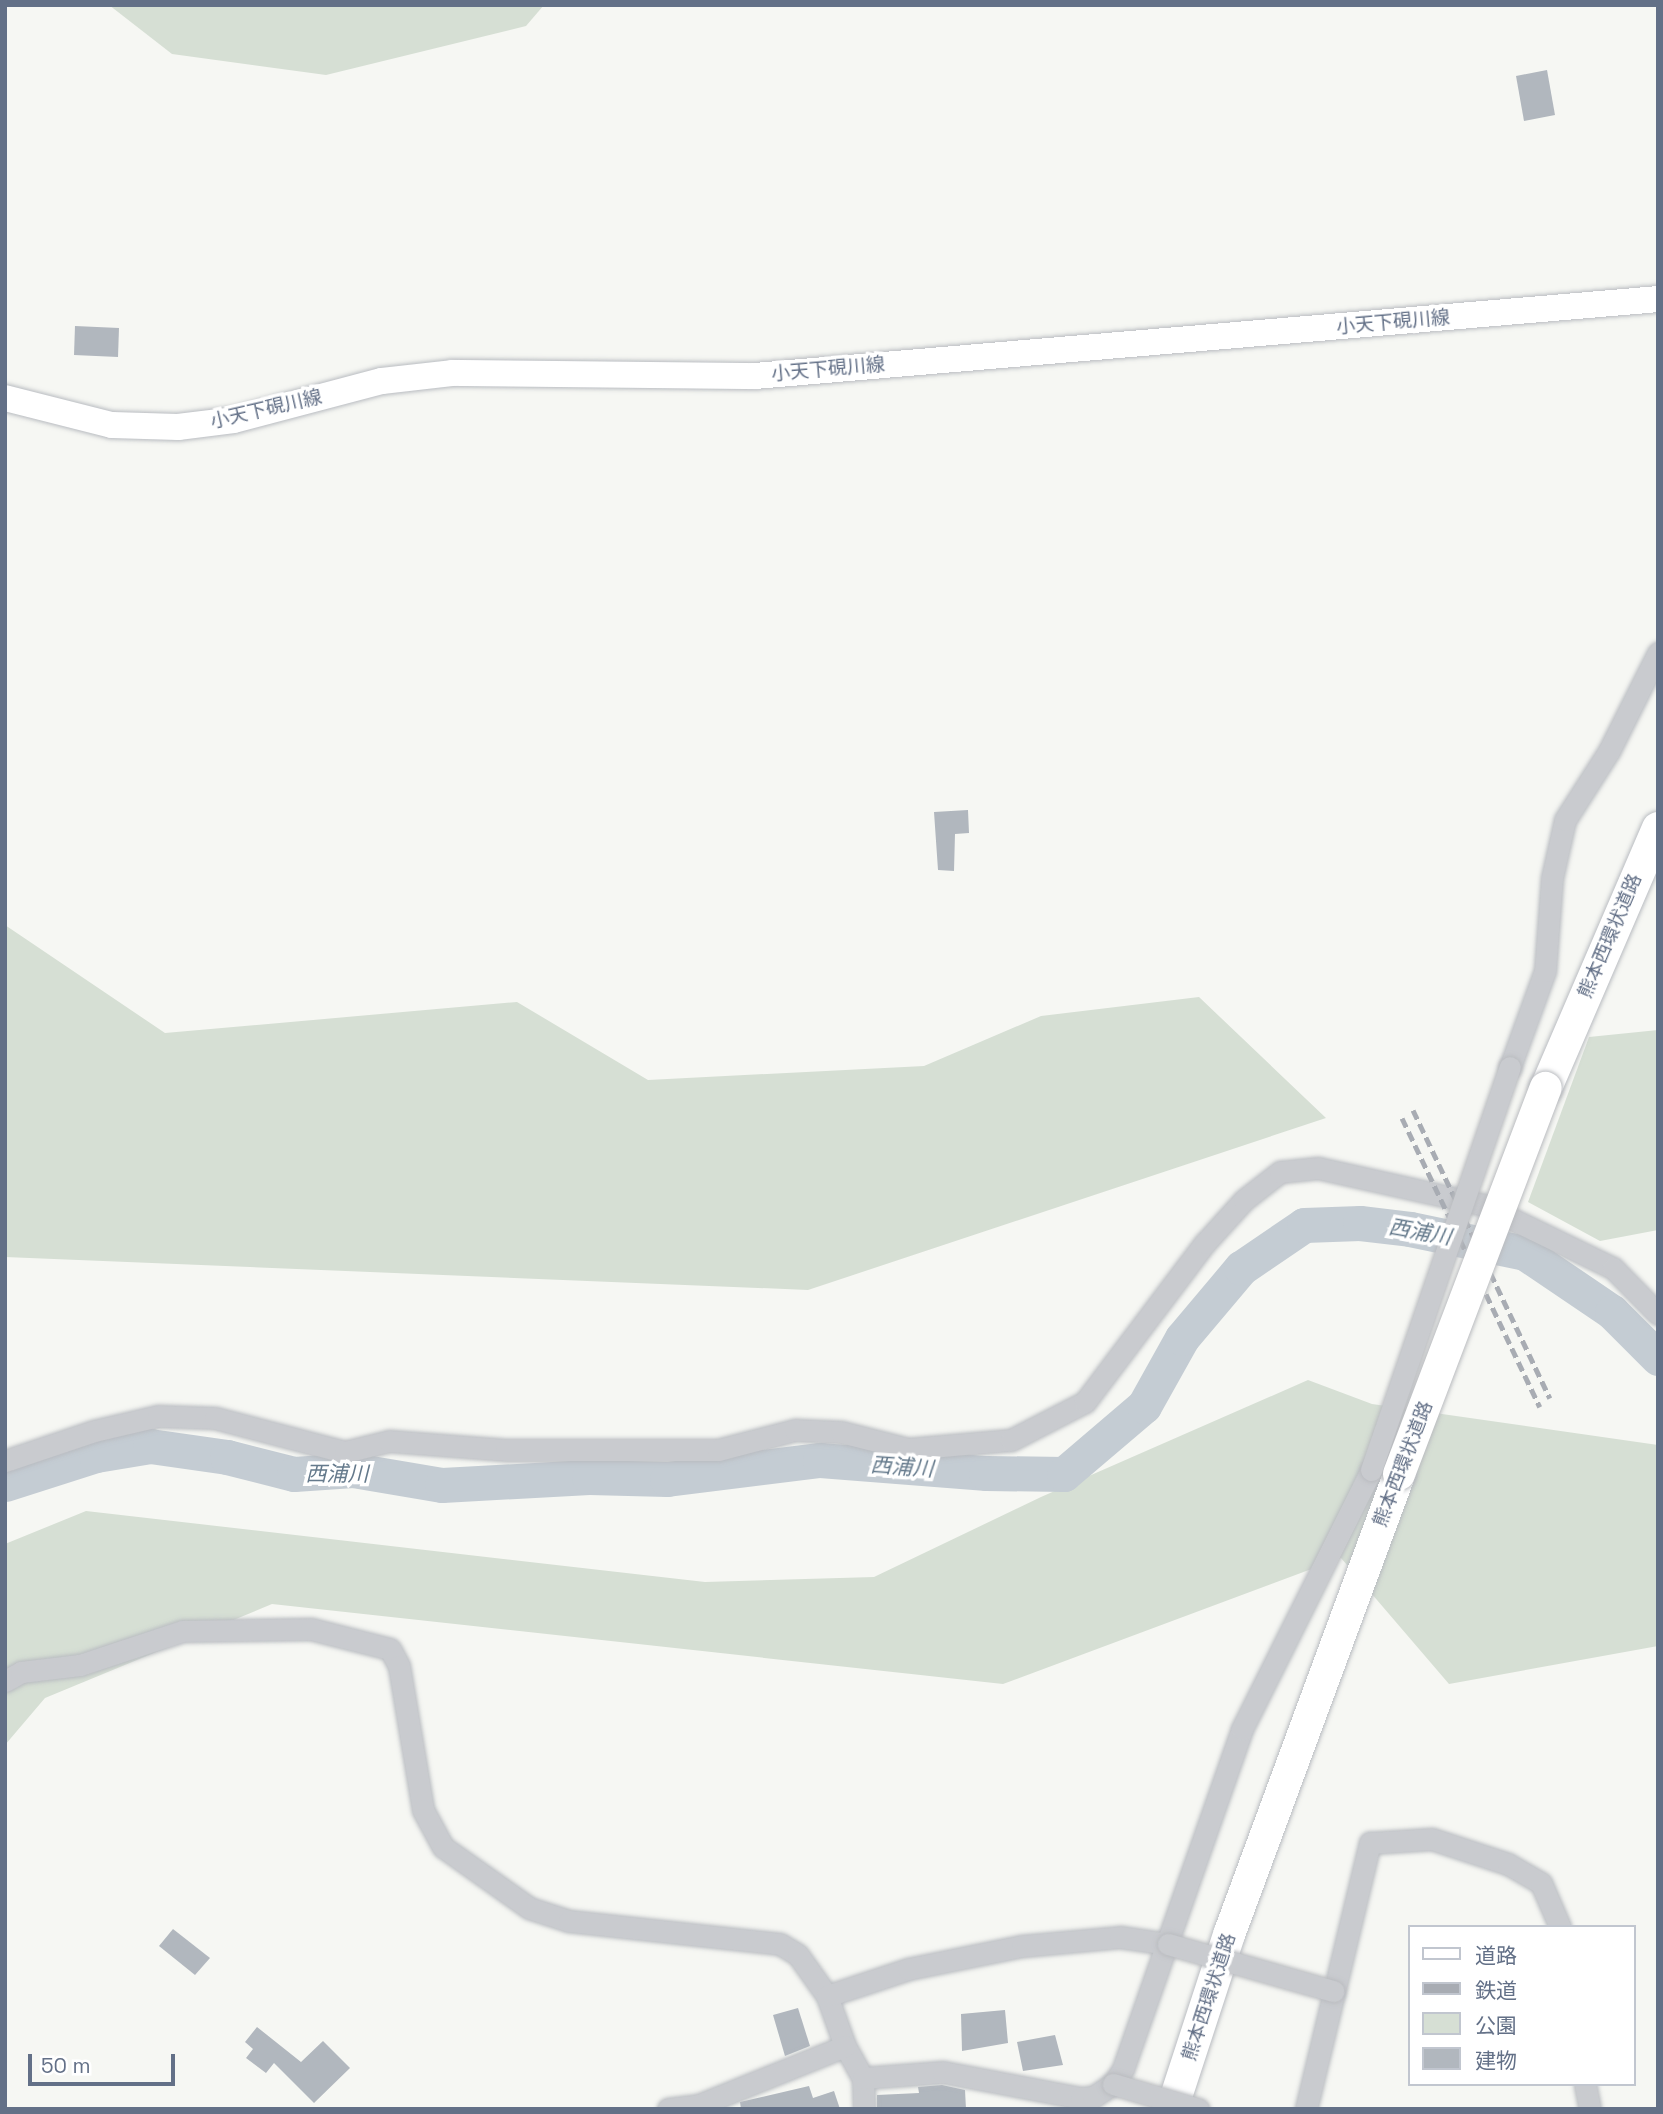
<!DOCTYPE html>
<meta charset="utf-8">
<style>
body{margin:0}
#map{position:relative;width:1663px;height:2114px;overflow:hidden;background:#f6f7f3;font-family:"Space Grotesk","Noto Sans JP",sans-serif}
div>[style]{position:absolute}
[style*='--x']{left:calc(var(--x)*1px);top:calc(var(--y)*1px);width:calc(var(--w)*1px);rotate:calc(var(--a)*1deg)}
.green>*{inset:0;background:#d6dfd4}
.river>*{height:35px;margin:-17.5px;padding:0 17.5px;transform-origin:17.5px;border-radius:17.5px;background:#c4ccd3}
.building>*{inset:0;background:#b1b7be}
.roads{filter:drop-shadow(0 0 2px #b9bcc1) drop-shadow(0 0 2px #b9bcc1)}
.minor>*{height:21px;margin:-10.5px;padding:0 10.5px;transform-origin:10.5px;border-radius:10.5px;background:#c9cbcf}
.major>*{height:26px;margin:-13px;padding:0 13px;transform-origin:13px;border-radius:13px;background:#fff}
.highway>*{height:32px;margin:-16px;padding:0 16px;transform-origin:16px;border-radius:16px;background:#fff}
.rail>*{height:5px;margin-top:-2.5px;transform-origin:0;background:repeating-linear-gradient(90deg,#a8acb3 0 10px,transparent 0 15px)}
.bridges{filter:drop-shadow(0 0 2px #babcc0) drop-shadow(0 0 2px #babcc0)}
.minor-bridge>*{height:21px;margin:-10.5px;padding:0 10.5px;transform-origin:10.5px;border-radius:10.5px;background:#c9cbcf}
.highway-bridge>*{height:32px;margin:-16px;padding:0 16px;transform-origin:16px;border-radius:16px;background:#fff}
span{translate:-50% -50%;white-space:nowrap;text-align:center;line-height:1.15;-webkit-text-stroke:7px #fff;paint-order:stroke}
.street-label{font-size:19px;color:#637087}
.water-label{font-size:21px;color:#64798b;font-style:italic}
.frame{position:absolute;inset:0;border:7px solid #637087;pointer-events:none}
.legend{position:absolute;left:1408px;top:1925px;width:228px;height:161px;box-sizing:border-box;background:#fff;border:2px solid #c1c6cf;margin:0;padding:9px 12px;list-style:none;font-size:21px;color:#637087}
.legend li{display:flex;align-items:center;gap:14px;height:35px}
.legend b{width:35px;border:2px solid #c1c6cf}
.scale{position:absolute;left:28px;top:2054px;width:147px;height:32px;box-sizing:border-box;border:4px solid #637087;border-top:0;padding-left:9px;font-size:21px;line-height:24px;white-space:nowrap;color:#637087;-webkit-text-stroke:5px #fff;paint-order:stroke}
</style>
<div id="map">
<div class="green">
<i style="clip-path:polygon(109px 5px,544px 5px,526px 26px,326px 75px,172px 54px)"></i>
<i style="clip-path:polygon(5px 925px,165px 1033px,517px 1002px,648px 1080px,924px 1066px,1041px 1016px,1199px 997px,1326px 1118px,808px 1290px,5px 1257px)"></i>
<i style="clip-path:polygon(1658px 1030px,1658px 1230px,1600px 1241px,1528px 1202px,1589px 1037px)"></i>
<i style="clip-path:polygon(1308px 1380px,1372px 1404px,1658px 1445px,1658px 1646px,1449px 1684px,1341px 1558px,1003px 1684px,272px 1604px,45px 1698px,5px 1745px,5px 1544px,86px 1511px,705px 1582px,874px 1577px,1041px 1497px)"></i>
</div>
<div class="river">
<i style="--x:5;--y:1484;--w:96;--a:-17.7"></i>
<i style="--x:96;--y:1455;--w:55;--a:-9.5"></i>
<i style="--x:150;--y:1446;--w:78;--a:8.1"></i>
<i style="--x:227;--y:1457;--w:69;--a:14.2"></i>
<i style="--x:294;--y:1474;--w:59;--a:-3.9"></i>
<i style="--x:353;--y:1470;--w:90;--a:9.6"></i>
<i style="--x:442;--y:1485;--w:147;--a:-3.1"></i>
<i style="--x:589;--y:1477;--w:78;--a:1.5"></i>
<i style="--x:667;--y:1479;--w:154;--a:-7.1"></i>
<i style="--x:820;--y:1460;--w:167;--a:4.5"></i>
<i style="--x:986;--y:1473;--w:78;--a:0.7"></i>
<i style="--x:1064;--y:1474;--w:105;--a:-40.4"></i>
<i style="--x:1144;--y:1406;--w:78;--a:-60.8"></i>
<i style="--x:1182;--y:1338;--w:92;--a:-49.9"></i>
<i style="--x:1241;--y:1268;--w:76;--a:-34.3"></i>
<i style="--x:1304;--y:1225;--w:56;--a:-2"></i>
<i style="--x:1360;--y:1223;--w:50;--a:6.8"></i>
<i style="--x:1410;--y:1229;--w:117;--a:11.8"></i>
<i style="--x:1525;--y:1253;--w:105;--a:34.1"></i>
<i style="--x:1612;--y:1312;--w:65;--a:45"></i>
</div>
<div class="building">
<i style="clip-path:polygon(1547px 70px,1555px 115px,1524px 121px,1516px 76px)"></i>
<i style="clip-path:polygon(75px 326px,119px 328px,118px 357px,74px 355px)"></i>
<i style="clip-path:polygon(968px 810px,969px 833px,955px 834px,954px 871px,938px 870px,934px 812px)"></i>
<i style="clip-path:polygon(173px 1929px,210px 1958px,195px 1975px,159px 1946px)"></i>
<i style="clip-path:polygon(798px 2008px,810px 2046px,785px 2056px,773px 2015px)"></i>
<i style="clip-path:polygon(1005px 2010px,1008px 2043px,962px 2051px,961px 2014px)"></i>
<i style="clip-path:polygon(257px 2027px,301px 2062px,323px 2041px,350px 2068px,314px 2103px,274px 2063px,266px 2073px,246px 2058px,253px 2049px,245px 2042px)"></i>
<i style="clip-path:polygon(1055px 2035px,1063px 2065px,1023px 2071px,1017px 2042px)"></i>
<i style="clip-path:polygon(942px 2085px,965px 2090px,966px 2109px,877px 2109px,877px 2095px,919px 2093px,918px 2087px)"></i>
<i style="clip-path:polygon(809px 2086px,813px 2098px,834px 2091px,840px 2109px,741px 2109px,740px 2102px)"></i>
</div>
<div class="roads">
<div class="minor">
<i style="--x:1510;--y:1067;--w:102;--a:-70"></i>
<i style="--x:1545;--y:971;--w:93;--a:-85.7"></i>
<i style="--x:1552;--y:878;--w:59;--a:-77.4"></i>
<i style="--x:1565;--y:820;--w:82;--a:-57.5"></i>
<i style="--x:1609;--y:751;--w:110;--a:-63.4"></i>
<i style="--x:5;--y:1461;--w:94;--a:-18.6"></i>
<i style="--x:94;--y:1431;--w:66;--a:-13.2"></i>
<i style="--x:158;--y:1416;--w:57;--a:2"></i>
<i style="--x:215;--y:1418;--w:134;--a:14.7"></i>
<i style="--x:345;--y:1452;--w:45;--a:-14"></i>
<i style="--x:389;--y:1441;--w:117;--a:4.4"></i>
<i style="--x:506;--y:1450;--w:212;--a:0"></i>
<i style="--x:718;--y:1450;--w:80;--a:-14.6"></i>
<i style="--x:795;--y:1430;--w:46;--a:2.5"></i>
<i style="--x:841;--y:1432;--w:69;--a:14.2"></i>
<i style="--x:908;--y:1449;--w:103;--a:-5"></i>
<i style="--x:1011;--y:1440;--w:83;--a:-27.2"></i>
<i style="--x:1085;--y:1402;--w:199;--a:-53"></i>
<i style="--x:1205;--y:1243;--w:58;--a:-47.8"></i>
<i style="--x:1244;--y:1200;--w:46;--a:-37.9"></i>
<i style="--x:1280;--y:1172;--w:38;--a:-6"></i>
<i style="--x:1318;--y:1168;--w:167;--a:12.5"></i>
<i style="--x:1481;--y:1204;--w:147;--a:25.9"></i>
<i style="--x:1613;--y:1268;--w:64;--a:45.6"></i>
<i style="--x:5;--y:1681;--w:18;--a:-29"></i>
<i style="--x:21;--y:1672;--w:59;--a:-6.8"></i>
<i style="--x:80;--y:1665;--w:108;--a:-18.3"></i>
<i style="--x:183;--y:1631;--w:128;--a:-0.9"></i>
<i style="--x:311;--y:1629;--w:81;--a:14.2"></i>
<i style="--x:390;--y:1649;--w:19;--a:62"></i>
<i style="--x:399;--y:1666;--w:146;--a:80.5"></i>
<i style="--x:423;--y:1810;--w:42;--a:61.6"></i>
<i style="--x:443;--y:1847;--w:105;--a:35.3"></i>
<i style="--x:529;--y:1908;--w:42;--a:18"></i>
<i style="--x:569;--y:1921;--w:212;--a:6.2"></i>
<i style="--x:780;--y:1944;--w:21;--a:31"></i>
<i style="--x:798;--y:1955;--w:50;--a:54.7"></i>
<i style="--x:827;--y:1996;--w:53;--a:70.2"></i>
<i style="--x:845;--y:2046;--w:37;--a:61"></i>
<i style="--x:863;--y:2078;--w:31;--a:88"></i>
<i style="--x:827;--y:1996;--w:85;--a:-18.4"></i>
<i style="--x:908;--y:1969;--w:116;--a:-11.4"></i>
<i style="--x:1022;--y:1946;--w:98;--a:-5.2"></i>
<i style="--x:1120;--y:1937;--w:49;--a:8.3"></i>
<i style="--x:863;--y:2078;--w:80;--a:-4.3"></i>
<i style="--x:943;--y:2072;--w:140;--a:10.7"></i>
<i style="--x:1081;--y:2098;--w:12;--a:-5"></i>
<i style="--x:1093;--y:2097;--w:24;--a:-33"></i>
<i style="--x:1113;--y:2084;--w:18;--a:-56"></i>
<i style="--x:1123;--y:2069;--w:360;--a:-70.7"></i>
<i style="--x:1242;--y:1729;--w:289;--a:-63.5"></i>
<i style="--x:1585;--y:2084;--w:25;--a:79"></i>
<i style="--x:668;--y:2109;--w:31;--a:-7"></i>
<i style="--x:699;--y:2105;--w:157;--a:-22"></i>
<i style="--x:1306;--y:2109;--w:274;--a:-76.5"></i>
<i style="--x:1370;--y:1843;--w:62;--a:-3.7"></i>
<i style="--x:1432;--y:1839;--w:80;--a:18.2"></i>
<i style="--x:1508;--y:1864;--w:38;--a:30"></i>
<i style="--x:1541;--y:1883;--w:48;--a:66.6"></i>
</div>
<div class="major">
<i style="--x:5;--y:398;--w:110;--a:14.2"></i>
<i style="--x:112;--y:425;--w:66;--a:1.7"></i>
<i style="--x:178;--y:427;--w:56;--a:-7.1"></i>
<i style="--x:234;--y:420;--w:153;--a:-14.8"></i>
<i style="--x:382;--y:381;--w:70;--a:-6.5"></i>
<i style="--x:452;--y:373;--w:303;--a:0.6"></i>
<i style="--x:755;--y:376;--w:906;--a:-4.87"></i>
</div>
<div class="highway">
<i style="--x:1546;--y:1088;--w:283;--a:-66.7"></i>
<i style="--x:1172;--y:2109;--w:186;--a:-71.9"></i>
<i style="--x:1230;--y:1932;--w:488;--a:-69.7"></i>
</div>
</div>
<div class="rail">
<i style="--x:1413;--y:1110;--w:319;--a:64.6"></i>
<i style="--x:1402;--y:1118;--w:320;--a:64.5"></i>
</div>
<div class="bridges">
<div class="minor-bridge">
<i style="--x:1371;--y:1470;--w:426;--a:-71"></i>
<i style="--x:1168;--y:1944;--w:172;--a:15.9"></i>
<i style="--x:1113;--y:2084;--w:89;--a:16.4"></i>
</div>
<div class="highway-bridge">
<i style="--x:1399;--y:1474;--w:413;--a:-69.2"></i>
</div>
</div>
<div class="street-label">
<span style="left:1393px;top:322px;rotate:-5deg">小天下硯川線</span>
<span style="left:828px;top:369px;rotate:-5deg">小天下硯川線</span>
<span style="left:266px;top:409px;rotate:-13deg">小天下硯川線</span>
<span style="left:1610px;top:936px;rotate:-67deg">熊本西環状道路</span>
<span style="left:1403px;top:1464px;rotate:-69deg">熊本西環状道路</span>
<span style="left:1209px;top:1997px;rotate:-72deg">熊本西環状道路</span>
</div>
<div class="water-label">
<span style="left:1420px;top:1232px;rotate:10deg">西浦川</span>
<span style="left:902px;top:1467px;rotate:4deg">西浦川</span>
<span style="left:337px;top:1474px">西浦川</span>
</div>
<div class="frame"></div>
<ul class="legend">
<li><b style="height:9px;background:#fff"></b>道路</li>
<li><b style="height:9px;background:#a8acb3"></b>鉄道</li>
<li><b style="height:19px;background:#d6dfd4"></b>公園</li>
<li><b style="height:19px;background:#b1b7be"></b>建物</li>
</ul>
<div class="scale">50 m</div>
</div>
